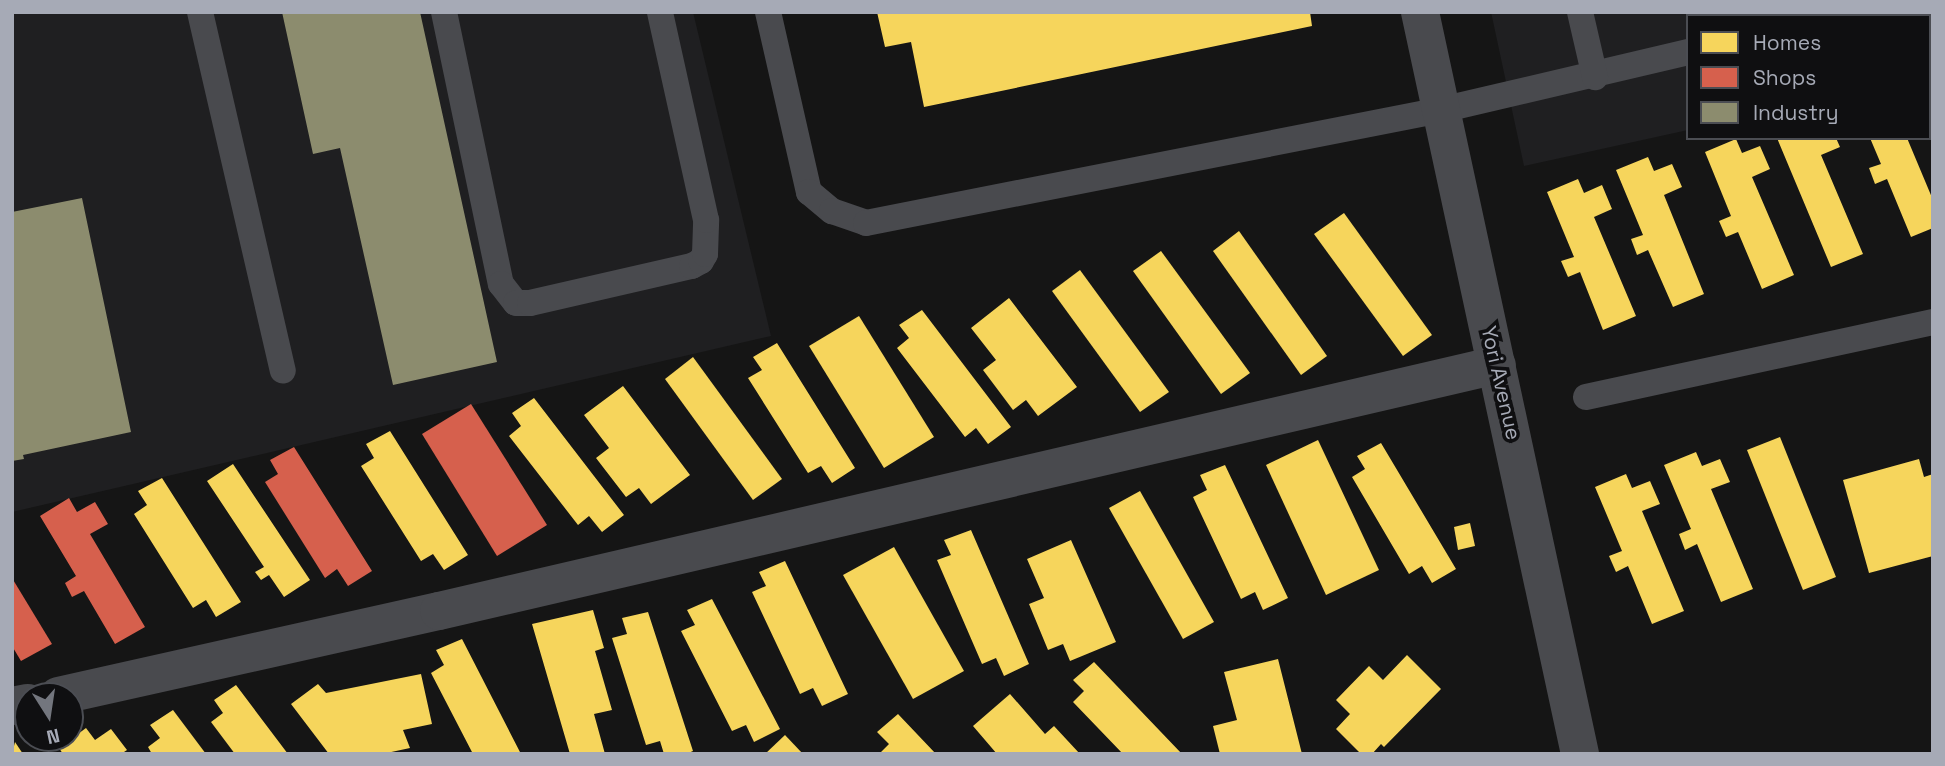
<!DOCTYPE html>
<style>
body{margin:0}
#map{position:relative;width:1945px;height:766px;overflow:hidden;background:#151515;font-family:"Space Grotesk",sans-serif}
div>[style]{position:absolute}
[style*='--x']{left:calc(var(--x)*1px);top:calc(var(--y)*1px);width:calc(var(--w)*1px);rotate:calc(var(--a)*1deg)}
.built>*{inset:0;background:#1f1f21}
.homes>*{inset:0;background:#f6d55c}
.shops>*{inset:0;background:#d6604d}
.industry>*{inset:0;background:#8c8c6e}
.lane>*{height:26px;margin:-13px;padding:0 13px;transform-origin:13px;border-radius:13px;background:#494a4e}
.street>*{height:38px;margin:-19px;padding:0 19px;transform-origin:19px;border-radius:19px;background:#494a4e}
span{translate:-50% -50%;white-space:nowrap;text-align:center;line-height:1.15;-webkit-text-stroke:7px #0f0f11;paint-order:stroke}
.street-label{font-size:21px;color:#a6aab6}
.frame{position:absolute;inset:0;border:14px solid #a6aab6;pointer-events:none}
.legend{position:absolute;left:1686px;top:14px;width:245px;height:126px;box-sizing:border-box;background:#0f0f11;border:2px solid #4b4d53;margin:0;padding:9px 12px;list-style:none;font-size:21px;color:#a6aab6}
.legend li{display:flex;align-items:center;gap:14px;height:35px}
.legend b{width:35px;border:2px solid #4b4d53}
.north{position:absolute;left:14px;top:682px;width:70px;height:70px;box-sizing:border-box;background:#0f0f11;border:2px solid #4b4d53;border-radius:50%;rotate:168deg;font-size:19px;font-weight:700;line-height:28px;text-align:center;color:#a6aab6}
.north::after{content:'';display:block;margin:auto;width:24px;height:32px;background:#73767e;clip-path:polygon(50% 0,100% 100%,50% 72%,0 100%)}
</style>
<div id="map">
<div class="built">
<i style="clip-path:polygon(12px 12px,693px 12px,771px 336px,12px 512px)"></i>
<i style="clip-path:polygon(1491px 12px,1933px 12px,1933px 75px,1929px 76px,1929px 16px,1688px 16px,1688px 130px,1524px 166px)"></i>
</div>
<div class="homes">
<i style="clip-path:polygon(877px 12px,1310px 12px,1312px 26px,924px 107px,911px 42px,885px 47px)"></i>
<i style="clip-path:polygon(1777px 138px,1836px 138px,1840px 147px,1821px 155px,1863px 254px,1831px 267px)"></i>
<i style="clip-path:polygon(1870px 138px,1907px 138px,1933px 200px,1933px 228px,1911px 237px,1887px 179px,1875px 184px,1869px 168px,1881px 164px)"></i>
<i style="clip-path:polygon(1736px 139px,1742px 153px,1760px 146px,1770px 169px,1752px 177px,1794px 275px,1762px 289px,1738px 232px,1726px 237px,1719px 221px,1731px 216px,1705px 152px)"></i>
<i style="clip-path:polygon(1648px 157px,1654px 171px,1672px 164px,1682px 187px,1664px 195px,1704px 294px,1673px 307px,1648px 250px,1637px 255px,1631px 239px,1643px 235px,1616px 170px)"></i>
<i style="clip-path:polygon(1578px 179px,1584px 193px,1602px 185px,1612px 209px,1594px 217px,1636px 316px,1603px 330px,1580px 272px,1568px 277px,1561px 261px,1574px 257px,1547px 192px)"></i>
<i style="clip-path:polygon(1344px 213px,1432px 335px,1403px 356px,1314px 234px)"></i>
<i style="clip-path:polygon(1239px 231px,1327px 356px,1301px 375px,1213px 251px)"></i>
<i style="clip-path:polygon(1161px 251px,1250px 373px,1221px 394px,1133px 271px)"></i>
<i style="clip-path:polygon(1080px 270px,1169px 392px,1140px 412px,1052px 291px)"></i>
<i style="clip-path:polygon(1009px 298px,1077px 387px,1038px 416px,1026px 400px,1013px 410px,983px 370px,996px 360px,971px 328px)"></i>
<i style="clip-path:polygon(922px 310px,1011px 427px,988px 444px,976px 428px,965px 437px,897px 348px,909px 338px,899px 325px)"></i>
<i style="clip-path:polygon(859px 316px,934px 437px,884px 468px,809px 346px)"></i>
<i style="clip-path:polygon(777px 343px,855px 468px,832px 483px,821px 466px,808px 473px,748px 378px,762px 370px,753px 357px)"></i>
<i style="clip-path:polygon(693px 357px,782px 479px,753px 500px,665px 379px)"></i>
<i style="clip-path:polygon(623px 386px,690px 475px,651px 504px,639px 488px,626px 497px,596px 458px,609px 448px,584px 415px)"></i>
<i style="clip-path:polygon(534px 398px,624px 515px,602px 532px,589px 516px,578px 525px,509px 436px,521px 426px,512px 413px)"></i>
<i style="clip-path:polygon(390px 431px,468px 555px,444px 570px,433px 554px,421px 561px,361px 466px,374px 458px,366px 444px)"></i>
<i style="clip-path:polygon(1780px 437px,1836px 577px,1803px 590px,1747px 450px)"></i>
<i style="clip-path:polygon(1318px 440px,1379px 570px,1326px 595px,1266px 465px)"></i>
<i style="clip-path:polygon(1381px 443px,1456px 569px,1432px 583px,1422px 566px,1409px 574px,1352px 477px,1365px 469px,1357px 456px)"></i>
<i style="clip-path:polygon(1696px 452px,1702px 466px,1720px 459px,1730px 482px,1711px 489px,1753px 589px,1721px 602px,1697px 544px,1685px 550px,1679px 534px,1691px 529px,1664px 465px)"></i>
<i style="clip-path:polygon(1919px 459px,1924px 477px,1933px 474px,1933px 556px,1869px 573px,1843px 480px)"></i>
<i style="clip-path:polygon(233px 464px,310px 580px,284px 597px,269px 575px,261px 580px,255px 572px,264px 567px,207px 481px)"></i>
<i style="clip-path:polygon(1225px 465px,1288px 598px,1263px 610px,1255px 592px,1241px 599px,1193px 497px,1207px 490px,1200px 475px)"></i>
<i style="clip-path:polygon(1626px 474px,1632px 488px,1650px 481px,1660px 504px,1642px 511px,1684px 611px,1652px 624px,1628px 566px,1616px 572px,1609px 556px,1622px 551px,1595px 487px)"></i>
<i style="clip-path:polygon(162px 478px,241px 602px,216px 617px,206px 600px,193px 608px,134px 514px,147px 505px,138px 491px)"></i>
<i style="clip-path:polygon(1140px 491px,1214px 622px,1183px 639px,1109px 508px)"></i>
<i style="clip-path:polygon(1470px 523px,1475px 546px,1458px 550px,1454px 527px)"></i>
<i style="clip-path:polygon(971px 530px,1029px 664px,1004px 676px,996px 658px,982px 664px,937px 560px,951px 555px,944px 540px)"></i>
<i style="clip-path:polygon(1071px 540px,1116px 642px,1070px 661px,1063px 644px,1048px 650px,1029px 604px,1044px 598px,1027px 559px)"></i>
<i style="clip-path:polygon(894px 547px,964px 671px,913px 699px,843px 575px)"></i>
<i style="clip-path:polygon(785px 561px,848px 694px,822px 706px,813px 688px,800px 694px,752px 592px,766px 586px,759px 572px)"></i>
<i style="clip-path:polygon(712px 599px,780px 729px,754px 742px,746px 725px,732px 731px,681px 631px,695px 625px,687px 610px)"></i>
<i style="clip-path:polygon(593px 610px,604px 648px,595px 651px,612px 710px,594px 714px,605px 754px,570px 754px,532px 624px)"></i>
<i style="clip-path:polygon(648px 612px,693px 751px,686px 754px,664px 754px,660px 741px,646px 745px,612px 638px,627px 634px,622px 618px)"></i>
<i style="clip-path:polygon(462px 639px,521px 754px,473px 754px,431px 673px,444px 665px,436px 650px)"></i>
<i style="clip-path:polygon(1407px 655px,1441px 689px,1384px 747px,1381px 744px,1372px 754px,1361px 754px,1336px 729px,1350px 714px,1336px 700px,1369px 666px,1383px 680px)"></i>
<i style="clip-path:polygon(1278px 659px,1302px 754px,1220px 754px,1213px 726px,1237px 720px,1224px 672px)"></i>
<i style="clip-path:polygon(1094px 662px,1182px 754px,1123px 754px,1073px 702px,1084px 691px,1073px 680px)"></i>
<i style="clip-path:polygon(421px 674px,432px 724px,403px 730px,410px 748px,382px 754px,329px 754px,291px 704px,318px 684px,326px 693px)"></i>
<i style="clip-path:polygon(236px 685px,288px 754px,235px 754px,211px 722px,223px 713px,214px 700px)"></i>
<i style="clip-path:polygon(1010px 694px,1045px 734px,1054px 726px,1080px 754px,997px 754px,973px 726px)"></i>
<i style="clip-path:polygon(173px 710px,206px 754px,152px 754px,148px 747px,160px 738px,150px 725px)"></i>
<i style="clip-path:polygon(898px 714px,936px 754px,879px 754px,889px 744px,877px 732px)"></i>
<i style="clip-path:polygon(86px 728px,95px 740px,111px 729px,127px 750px,121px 754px,63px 754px,59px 748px)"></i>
<i style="clip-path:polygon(785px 735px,803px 754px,765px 754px)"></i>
<i style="clip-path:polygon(15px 742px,23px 754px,12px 754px)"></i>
</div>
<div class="shops">
<i style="clip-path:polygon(1933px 74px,1933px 100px,1929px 75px)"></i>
<i style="clip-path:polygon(471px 404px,547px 525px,497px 556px,422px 434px)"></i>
<i style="clip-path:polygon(294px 447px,372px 571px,348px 586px,337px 569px,325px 578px,265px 482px,278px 474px,270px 460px)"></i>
<i style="clip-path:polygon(69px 498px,77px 512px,95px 502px,108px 524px,90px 534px,145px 627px,115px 644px,84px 591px,72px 597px,65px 583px,76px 576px,40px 516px)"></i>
<i style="clip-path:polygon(12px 578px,52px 644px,21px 661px,12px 646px)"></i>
</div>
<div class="industry">
<i style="clip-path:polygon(282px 12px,420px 12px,497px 362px,393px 385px,340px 148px,313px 154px)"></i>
<i style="clip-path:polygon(82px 198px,131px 432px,23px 455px,24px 459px,12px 461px,12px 212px)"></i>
</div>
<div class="lane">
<i style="--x:200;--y:12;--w:368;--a:77"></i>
<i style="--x:444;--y:12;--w:278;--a:78.2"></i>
<i style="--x:501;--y:284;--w:24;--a:52"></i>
<i style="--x:516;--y:303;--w:14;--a:0"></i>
<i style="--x:530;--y:303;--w:166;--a:-12.9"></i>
<i style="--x:692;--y:266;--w:10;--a:-29"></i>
<i style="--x:701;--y:261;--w:8;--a:-60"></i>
<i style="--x:705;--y:254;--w:34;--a:-88"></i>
<i style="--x:706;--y:220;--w:213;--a:-102.5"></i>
<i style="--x:768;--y:12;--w:185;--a:77.2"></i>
<i style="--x:809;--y:192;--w:30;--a:40"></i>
<i style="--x:832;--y:211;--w:36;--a:19"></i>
<i style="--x:866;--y:223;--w:586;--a:-11.12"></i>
<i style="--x:1441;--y:110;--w:254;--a:-13.2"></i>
<i style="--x:1580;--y:12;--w:67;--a:77"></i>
<i style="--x:1828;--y:16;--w:15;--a:-16"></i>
<i style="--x:1586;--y:397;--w:355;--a:-12.2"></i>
</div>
<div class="street">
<i style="--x:1420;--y:12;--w:759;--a:77.83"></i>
<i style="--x:58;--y:696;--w:390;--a:-12.6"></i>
<i style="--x:439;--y:611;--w:1086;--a:-13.09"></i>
<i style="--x:12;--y:706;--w:16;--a:-11"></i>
</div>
<div class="street-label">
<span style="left:1501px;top:383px;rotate:77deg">Yori Avenue</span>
</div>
<div class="frame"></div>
<ul class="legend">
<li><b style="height:19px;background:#f6d55c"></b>Homes</li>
<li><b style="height:19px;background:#d6604d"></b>Shops</li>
<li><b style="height:19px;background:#8c8c6e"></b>Industry</li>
</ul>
<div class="north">N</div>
</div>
